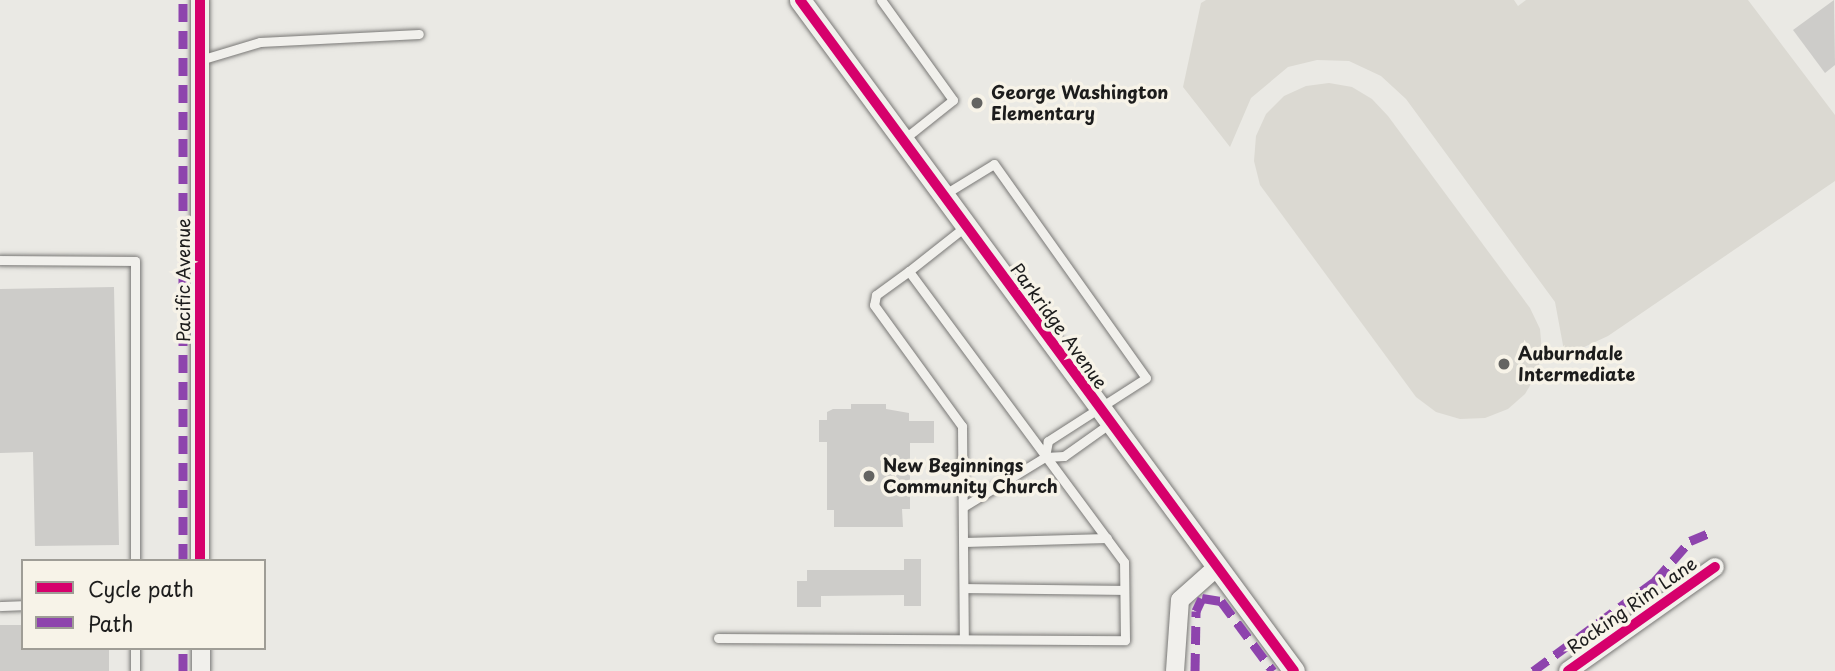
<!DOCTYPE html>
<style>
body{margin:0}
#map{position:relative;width:1835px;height:671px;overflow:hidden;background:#eae9e4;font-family:"Playpen Sans",sans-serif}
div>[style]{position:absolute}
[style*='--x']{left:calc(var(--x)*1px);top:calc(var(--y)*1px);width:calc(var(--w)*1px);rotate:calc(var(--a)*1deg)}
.green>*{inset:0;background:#dbd9d2}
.building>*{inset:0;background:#cdccc9}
.roads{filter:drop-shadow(0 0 2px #797876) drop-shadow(0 0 2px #797876)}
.service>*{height:9px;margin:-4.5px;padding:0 4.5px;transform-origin:4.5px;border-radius:4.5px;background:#f1f0ec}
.minor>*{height:18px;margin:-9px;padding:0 9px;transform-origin:9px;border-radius:9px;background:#f1f0ec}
.tertiary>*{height:21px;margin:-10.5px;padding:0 10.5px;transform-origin:10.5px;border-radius:10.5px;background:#f1f0ec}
.quiet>*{height:9px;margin-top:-4.5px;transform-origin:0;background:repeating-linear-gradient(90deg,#8e44ad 0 18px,transparent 0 27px)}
.cycleway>*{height:10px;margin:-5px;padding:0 5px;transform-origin:5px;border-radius:5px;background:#d6006c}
.dots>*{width:19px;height:19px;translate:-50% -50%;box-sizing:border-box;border:4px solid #f7f3e8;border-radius:50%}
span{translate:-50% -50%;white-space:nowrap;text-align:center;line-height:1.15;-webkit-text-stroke:7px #f7f3e8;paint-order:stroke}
.poi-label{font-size:18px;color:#1c1c1c;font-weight:700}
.left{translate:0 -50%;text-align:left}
.street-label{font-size:18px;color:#1c1c1c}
.legend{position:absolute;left:21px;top:559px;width:245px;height:91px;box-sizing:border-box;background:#f7f3e8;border:2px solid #9f9d96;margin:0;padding:9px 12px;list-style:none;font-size:21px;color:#1c1c1c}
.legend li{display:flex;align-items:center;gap:14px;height:35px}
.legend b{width:35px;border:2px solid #9f9d96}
</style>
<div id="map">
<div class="green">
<i style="clip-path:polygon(1206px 0,1514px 0,1518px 6px,1526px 0,1748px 0,1835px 115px,1835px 181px,1608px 336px,1565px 356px,1555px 302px,1406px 99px,1381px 76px,1349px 61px,1317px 60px,1288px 67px,1251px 98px,1230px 147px,1183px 87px,1201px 3px)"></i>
<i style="clip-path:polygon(1329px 83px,1352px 87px,1372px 99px,1388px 116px,1530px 308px,1540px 329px,1542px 352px,1537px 374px,1525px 394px,1508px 409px,1485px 418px,1460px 419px,1436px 412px,1416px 397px,1260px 185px,1254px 161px,1256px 136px,1266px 114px,1284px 96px,1306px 86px)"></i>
</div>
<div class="building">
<i style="clip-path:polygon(1834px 0,1835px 65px,1825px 73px,1793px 30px)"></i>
<i style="clip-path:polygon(114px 287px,119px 545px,35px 546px,33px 452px,0 453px,0 289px)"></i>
<i style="clip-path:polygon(851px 404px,886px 404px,886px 409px,909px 413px,909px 421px,934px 421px,934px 443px,910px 443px,910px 509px,902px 509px,903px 527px,834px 527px,834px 510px,827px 510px,827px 442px,819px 442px,819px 420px,827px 420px,827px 412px,833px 409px,851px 409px)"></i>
<i style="clip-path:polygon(904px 559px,921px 559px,921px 606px,904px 606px,904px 595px,821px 596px,821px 607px,797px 607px,797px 581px,807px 581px,807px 570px,904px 570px)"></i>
<i style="clip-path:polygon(0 625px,23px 625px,23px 648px,109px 648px,109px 671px,0 671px)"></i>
</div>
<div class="roads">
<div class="service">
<i style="--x:881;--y:0;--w:123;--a:54.2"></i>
<i style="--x:953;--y:100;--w:63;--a:141.5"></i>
<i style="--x:200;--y:60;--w:63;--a:-16.7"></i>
<i style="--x:260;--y:42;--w:159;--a:-2.9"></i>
<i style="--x:945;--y:194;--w:57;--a:-31.5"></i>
<i style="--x:994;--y:164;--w:262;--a:54.6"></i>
<i style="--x:1146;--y:378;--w:117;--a:147.3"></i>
<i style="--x:1048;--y:441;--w:16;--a:101"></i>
<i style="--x:0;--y:260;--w:135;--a:0.4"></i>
<i style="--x:135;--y:261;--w:300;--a:90"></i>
<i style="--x:909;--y:271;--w:73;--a:-38.3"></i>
<i style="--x:963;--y:507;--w:96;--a:-31.4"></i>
<i style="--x:1045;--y:457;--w:19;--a:-3"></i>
<i style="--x:1064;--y:456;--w:55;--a:-35.4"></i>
<i style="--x:964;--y:542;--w:143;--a:-1.6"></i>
<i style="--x:964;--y:588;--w:160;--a:0.7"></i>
<i style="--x:0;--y:606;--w:23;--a:-2"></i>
<i style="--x:718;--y:638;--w:407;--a:0.3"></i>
<i style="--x:1125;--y:640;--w:78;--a:-90.7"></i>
<i style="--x:1124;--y:562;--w:362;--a:-126.5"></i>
<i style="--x:909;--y:271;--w:41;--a:144"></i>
<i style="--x:876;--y:295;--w:10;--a:101"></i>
<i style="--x:874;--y:305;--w:150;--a:54"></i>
<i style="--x:962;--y:426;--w:213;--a:89.5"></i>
<i style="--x:135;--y:648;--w:23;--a:90"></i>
</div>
<div class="minor">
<i style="--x:200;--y:0;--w:561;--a:90"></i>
<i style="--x:201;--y:648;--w:23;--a:90"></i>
<i style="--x:1175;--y:671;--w:71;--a:-86"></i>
<i style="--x:1180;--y:600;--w:50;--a:-41.7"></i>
<i style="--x:1568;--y:671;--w:180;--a:-35.3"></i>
</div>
<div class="tertiary">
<i style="--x:800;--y:0;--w:833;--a:53.64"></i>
</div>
</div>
<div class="quiet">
<i style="--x:183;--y:561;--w:561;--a:-90"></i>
<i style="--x:183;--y:671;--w:23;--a:-90"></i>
<i style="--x:1195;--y:671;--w:60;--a:-89"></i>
<i style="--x:1196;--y:611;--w:14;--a:-65"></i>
<i style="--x:1202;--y:598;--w:19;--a:9"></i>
<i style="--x:1221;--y:601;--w:87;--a:53.4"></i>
<i style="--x:1533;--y:671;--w:152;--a:-36.4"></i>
<i style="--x:1655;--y:581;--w:53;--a:-48.8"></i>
<i style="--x:1690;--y:541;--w:21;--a:-23"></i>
</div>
<div class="cycleway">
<i style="--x:200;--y:0;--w:561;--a:90"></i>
<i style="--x:800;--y:0;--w:833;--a:53.64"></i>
<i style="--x:1568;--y:671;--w:180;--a:-35.3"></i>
</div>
<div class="dots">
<i style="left:977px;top:103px;background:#646462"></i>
<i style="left:1504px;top:364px;background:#646462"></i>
<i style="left:869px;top:476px;background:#646462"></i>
</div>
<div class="poi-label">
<span class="left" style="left:991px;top:103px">George Washington<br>Elementary</span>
<span class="left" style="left:1518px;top:364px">Auburndale<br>Intermediate</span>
<span class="left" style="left:883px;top:476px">New Beginnings<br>Community Church</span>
</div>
<div class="street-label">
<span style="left:183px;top:280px;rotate:-90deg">Pacific Avenue</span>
<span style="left:1059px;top:326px;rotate:54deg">Parkridge Avenue</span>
<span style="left:1632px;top:605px;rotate:-35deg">Rocking Rim Lane</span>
</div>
<ul class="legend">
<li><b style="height:9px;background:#d6006c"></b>Cycle path</li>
<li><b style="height:9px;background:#8e44ad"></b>Path</li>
</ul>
</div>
